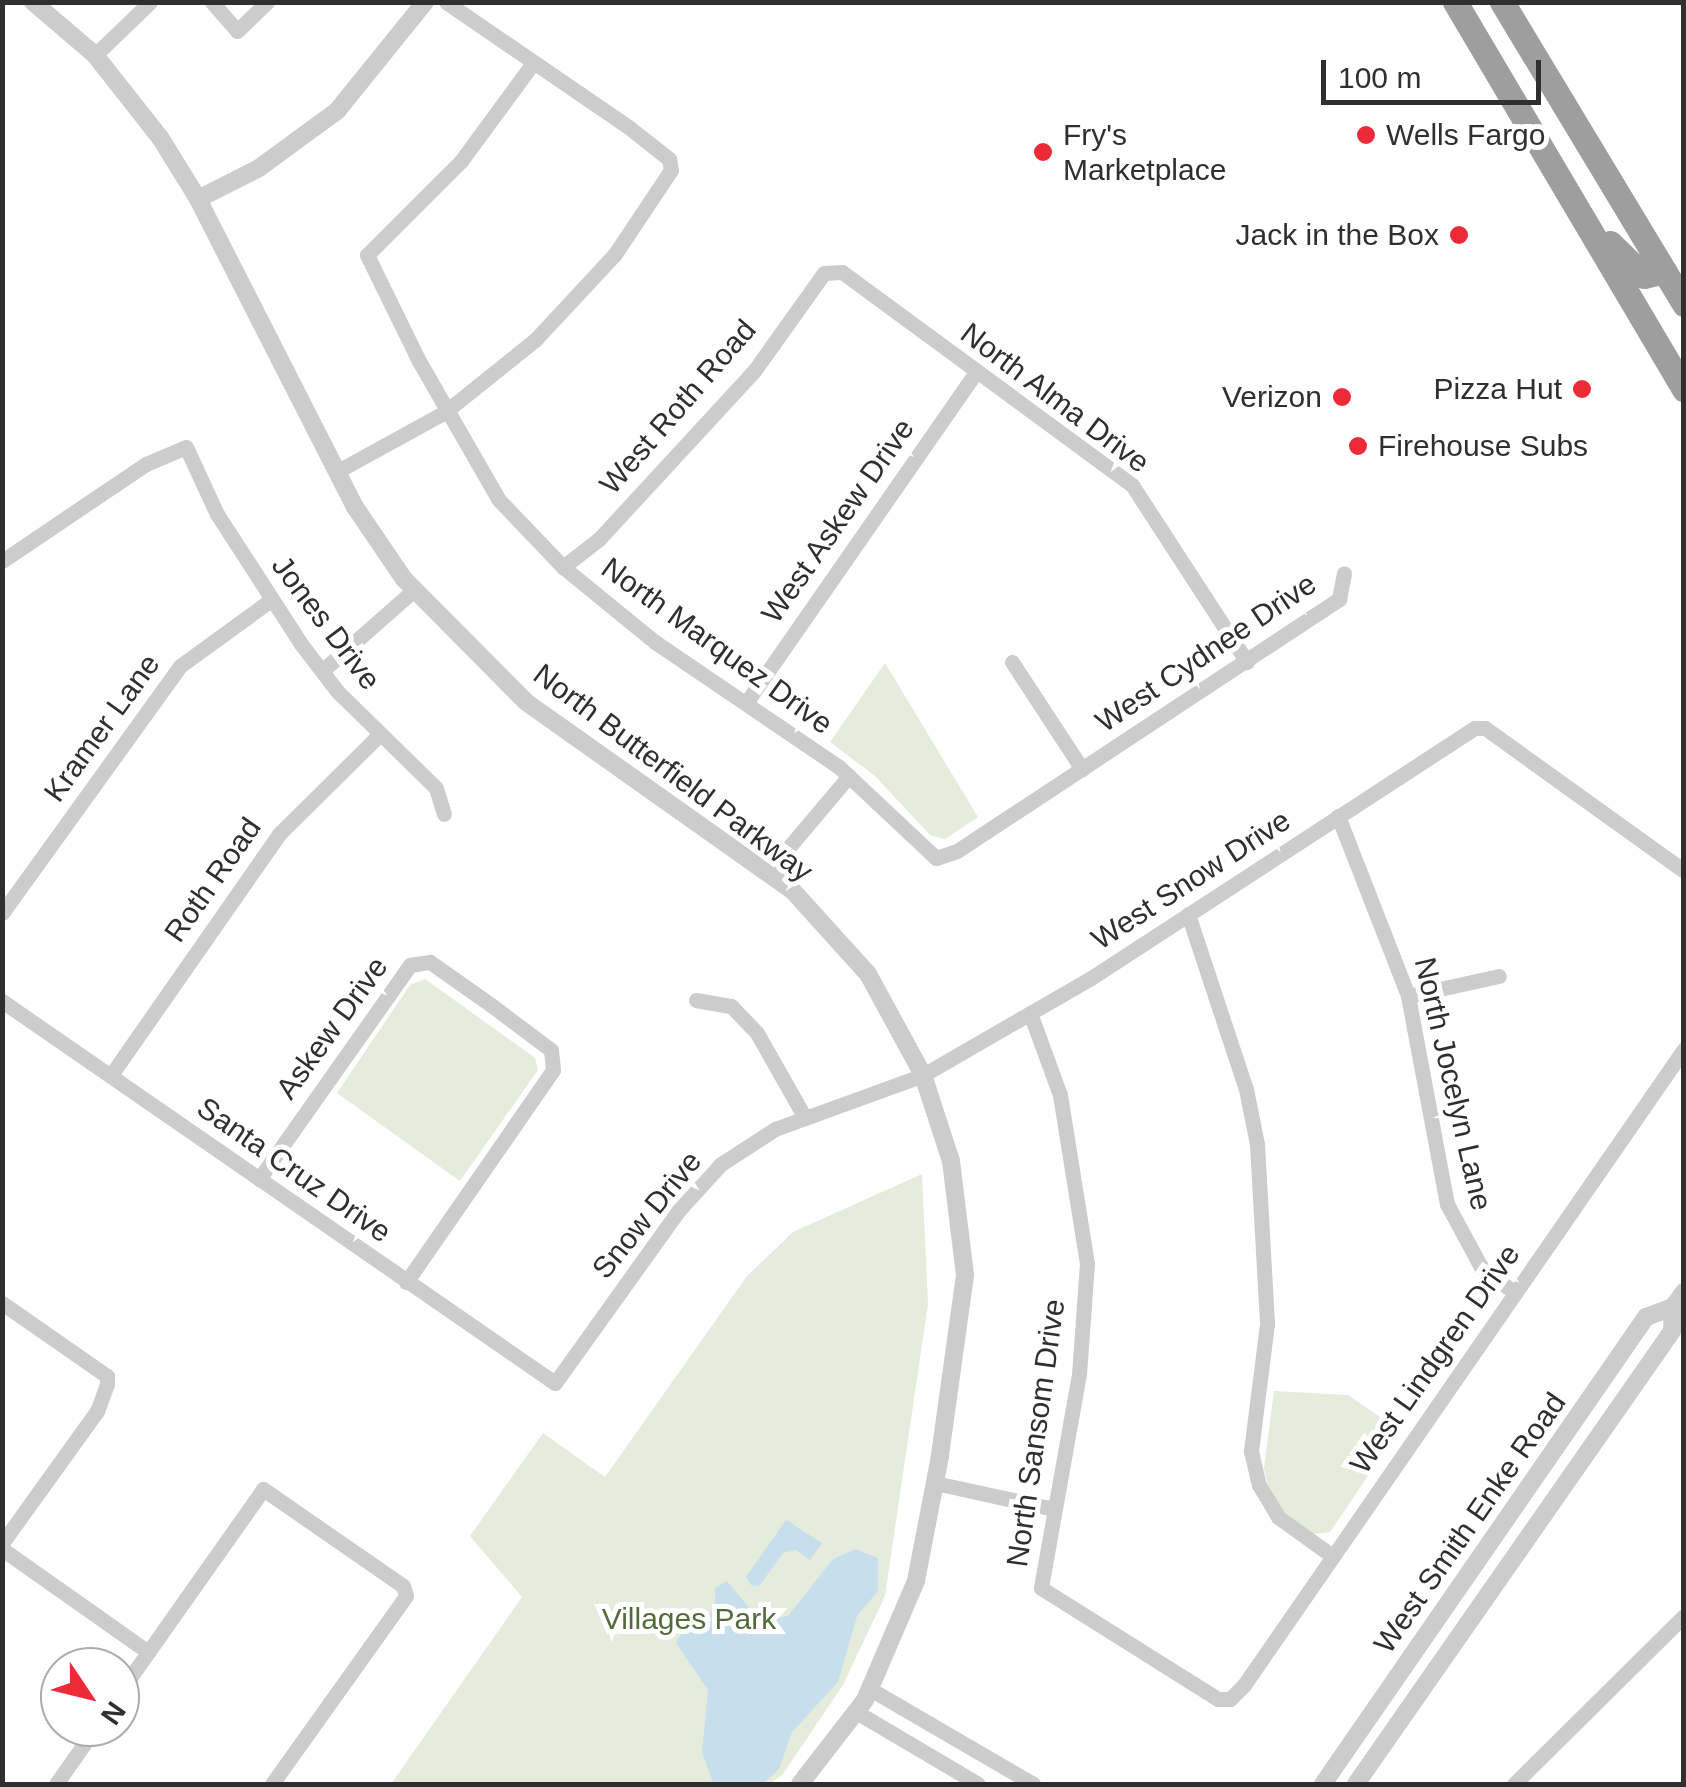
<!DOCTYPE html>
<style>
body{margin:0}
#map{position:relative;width:1686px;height:1787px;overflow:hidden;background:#fff;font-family:Arial,sans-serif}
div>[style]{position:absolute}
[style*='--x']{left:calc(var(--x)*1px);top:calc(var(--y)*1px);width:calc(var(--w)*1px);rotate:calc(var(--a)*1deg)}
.green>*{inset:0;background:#e5ecdc}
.water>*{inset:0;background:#c7deed}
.minor>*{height:15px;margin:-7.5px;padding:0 7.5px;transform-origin:7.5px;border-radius:7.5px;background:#ccc}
.tertiary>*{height:18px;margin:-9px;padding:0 9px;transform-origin:9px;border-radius:9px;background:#ccc}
.trunk>*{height:25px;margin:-12.5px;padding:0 12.5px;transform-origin:12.5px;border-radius:12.5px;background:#9e9e9e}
.dots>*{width:28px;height:28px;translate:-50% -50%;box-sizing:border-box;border:5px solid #fff;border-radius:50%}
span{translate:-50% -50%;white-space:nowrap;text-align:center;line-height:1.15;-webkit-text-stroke:10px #fff;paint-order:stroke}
.poi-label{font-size:30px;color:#2f2f2f}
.left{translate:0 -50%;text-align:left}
.right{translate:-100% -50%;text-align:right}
.street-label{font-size:30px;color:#2f2f2f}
.park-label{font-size:30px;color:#516c3a}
.frame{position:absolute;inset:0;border:5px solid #2f2f2f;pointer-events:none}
.north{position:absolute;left:40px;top:1647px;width:100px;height:100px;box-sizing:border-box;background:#fff;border:2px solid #acacac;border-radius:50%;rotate:125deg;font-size:28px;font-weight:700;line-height:40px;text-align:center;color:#2f2f2f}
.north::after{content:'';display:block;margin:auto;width:35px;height:45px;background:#ec2a38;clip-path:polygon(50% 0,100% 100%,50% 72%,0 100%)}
.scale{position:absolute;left:1321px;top:60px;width:220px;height:45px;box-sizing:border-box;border:5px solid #2f2f2f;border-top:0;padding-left:12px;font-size:30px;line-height:35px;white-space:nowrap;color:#2f2f2f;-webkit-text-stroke:8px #fff;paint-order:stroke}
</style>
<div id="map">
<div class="green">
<i style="clip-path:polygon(885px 663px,978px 817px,945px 839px,930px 835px,875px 776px,830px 742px)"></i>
<i style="clip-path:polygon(425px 979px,535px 1058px,538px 1070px,460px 1181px,337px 1093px,410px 985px)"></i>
<i style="clip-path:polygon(922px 1174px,928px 1304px,885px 1596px,843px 1685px,783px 1774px,770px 1784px,391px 1784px,522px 1597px,470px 1536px,543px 1433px,605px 1477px,747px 1276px,793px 1232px)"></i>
<i style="clip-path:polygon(1274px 1391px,1348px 1395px,1399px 1430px,1330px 1532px,1314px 1534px,1282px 1511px,1269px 1490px,1264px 1468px)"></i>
</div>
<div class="water">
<i style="clip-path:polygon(786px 1520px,822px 1543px,810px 1560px,796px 1550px,783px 1553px,759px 1586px,751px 1585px,746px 1577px)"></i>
<i style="clip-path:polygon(856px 1549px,878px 1558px,878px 1591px,857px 1616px,838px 1682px,792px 1732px,779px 1769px,765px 1782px,713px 1782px,702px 1752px,708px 1690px,676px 1643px,687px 1624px,705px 1622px,715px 1606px,715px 1588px,727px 1581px,760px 1621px,788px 1616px,833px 1559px)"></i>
</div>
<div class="minor">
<i style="--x:212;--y:2;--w:38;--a:49"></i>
<i style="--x:237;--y:31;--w:42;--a:-44"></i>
<i style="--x:95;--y:55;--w:76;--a:-43.9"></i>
<i style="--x:533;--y:63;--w:122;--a:126.3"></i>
<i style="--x:461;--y:161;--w:133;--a:135"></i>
<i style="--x:367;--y:255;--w:118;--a:63.9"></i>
<i style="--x:419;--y:361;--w:160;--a:60.1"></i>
<i style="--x:499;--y:500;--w:93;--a:46.3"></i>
<i style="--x:563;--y:567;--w:119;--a:39.2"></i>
<i style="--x:655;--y:642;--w:222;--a:34.2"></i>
<i style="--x:839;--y:767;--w:133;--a:43.2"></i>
<i style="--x:936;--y:858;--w:22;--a:-18"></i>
<i style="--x:957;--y:851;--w:458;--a:-33.4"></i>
<i style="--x:1339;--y:599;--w:26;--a:-79"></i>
<i style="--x:336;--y:472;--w:124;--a:-28.8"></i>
<i style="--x:445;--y:412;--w:115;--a:-38.7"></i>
<i style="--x:535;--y:340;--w:117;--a:-47.1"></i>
<i style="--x:615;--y:254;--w:101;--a:-56.3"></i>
<i style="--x:671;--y:170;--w:11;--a:-100"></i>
<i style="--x:669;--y:159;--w:53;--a:-141.8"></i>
<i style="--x:627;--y:126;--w:219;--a:-145.6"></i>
<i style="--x:2;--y:561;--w:174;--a:-34"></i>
<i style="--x:146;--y:464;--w:43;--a:-23"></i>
<i style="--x:186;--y:447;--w:74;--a:65.2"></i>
<i style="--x:217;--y:514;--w:155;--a:57.1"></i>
<i style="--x:301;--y:644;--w:61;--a:52.4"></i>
<i style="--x:338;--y:692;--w:137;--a:44.4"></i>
<i style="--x:436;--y:788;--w:27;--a:73"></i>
<i style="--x:563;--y:567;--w:46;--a:-37.9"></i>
<i style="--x:599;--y:539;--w:229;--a:-47.3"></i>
<i style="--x:754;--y:371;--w:120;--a:-54.5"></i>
<i style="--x:824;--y:273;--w:18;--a:-3"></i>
<i style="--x:842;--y:272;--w:360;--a:36.3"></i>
<i style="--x:1132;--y:485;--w:211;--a:57"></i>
<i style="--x:1012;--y:662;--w:128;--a:56.8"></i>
<i style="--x:322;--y:671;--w:123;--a:-41.4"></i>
<i style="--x:746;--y:703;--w:403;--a:-55.2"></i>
<i style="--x:1338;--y:816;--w:193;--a:68.7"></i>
<i style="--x:1408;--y:996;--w:212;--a:79.4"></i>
<i style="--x:1447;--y:1204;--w:72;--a:61.6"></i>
<i style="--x:1481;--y:1267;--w:43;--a:37.4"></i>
<i style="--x:767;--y:873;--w:127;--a:-49.8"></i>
<i style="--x:2;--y:913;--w:304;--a:-54.2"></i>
<i style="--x:180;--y:666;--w:112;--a:-36"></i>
<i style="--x:1188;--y:914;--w:184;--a:71.7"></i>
<i style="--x:1246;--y:1089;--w:56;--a:78.7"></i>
<i style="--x:1257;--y:1144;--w:180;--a:86.8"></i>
<i style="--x:1267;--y:1324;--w:128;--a:97.2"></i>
<i style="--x:1251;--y:1451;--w:35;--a:77"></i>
<i style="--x:1259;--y:1485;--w:37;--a:59"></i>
<i style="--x:1278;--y:1517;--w:65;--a:35.6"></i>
<i style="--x:1408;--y:996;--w:93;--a:-12.4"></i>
<i style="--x:696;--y:1000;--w:36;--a:10"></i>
<i style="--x:731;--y:1006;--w:37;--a:46"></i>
<i style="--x:757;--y:1033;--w:98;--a:60.5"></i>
<i style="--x:2;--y:1001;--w:672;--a:34.64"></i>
<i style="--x:555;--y:1383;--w:213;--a:-54.4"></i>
<i style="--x:679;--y:1210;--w:62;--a:-47.6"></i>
<i style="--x:721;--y:1164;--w:64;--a:-32.9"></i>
<i style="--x:775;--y:1129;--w:158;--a:-20"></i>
<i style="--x:923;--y:1075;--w:194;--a:-30"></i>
<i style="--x:1091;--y:978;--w:458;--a:-33.1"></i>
<i style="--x:1475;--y:728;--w:10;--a:0"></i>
<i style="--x:1485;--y:728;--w:245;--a:35.7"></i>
<i style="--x:1030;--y:1013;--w:87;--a:69.9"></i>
<i style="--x:1060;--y:1095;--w:170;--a:80.9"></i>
<i style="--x:1087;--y:1263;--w:111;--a:94.1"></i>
<i style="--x:1079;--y:1374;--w:217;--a:100.1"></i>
<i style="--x:1041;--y:1588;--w:209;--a:32.1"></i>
<i style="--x:1218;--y:1699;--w:12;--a:0"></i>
<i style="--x:1230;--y:1699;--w:20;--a:-45"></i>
<i style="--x:1244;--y:1685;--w:773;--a:-55.32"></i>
<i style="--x:111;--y:1075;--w:294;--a:-55.1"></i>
<i style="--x:279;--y:834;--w:142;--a:-44.7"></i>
<i style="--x:259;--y:1179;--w:262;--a:-54.8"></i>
<i style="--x:410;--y:965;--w:20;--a:-9"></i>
<i style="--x:430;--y:962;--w:75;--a:35.2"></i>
<i style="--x:491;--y:1005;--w:75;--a:36.9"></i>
<i style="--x:551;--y:1050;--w:20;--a:84"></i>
<i style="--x:553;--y:1070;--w:258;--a:124.7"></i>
<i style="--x:2;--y:1303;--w:128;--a:34.8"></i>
<i style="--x:107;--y:1376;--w:8;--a:90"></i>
<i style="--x:107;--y:1384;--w:29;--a:110"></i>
<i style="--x:97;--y:1411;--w:163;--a:125.7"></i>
<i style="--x:935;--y:1483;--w:122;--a:12.3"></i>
<i style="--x:2;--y:1549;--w:179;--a:35.2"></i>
<i style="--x:870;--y:1689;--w:189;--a:30.2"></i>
<i style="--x:120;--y:1692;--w:248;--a:-54.8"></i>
<i style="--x:263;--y:1489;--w:170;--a:34.7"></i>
<i style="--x:403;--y:1586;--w:10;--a:73"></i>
<i style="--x:406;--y:1596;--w:231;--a:125.5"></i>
<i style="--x:858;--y:1713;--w:139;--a:30.6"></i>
<i style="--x:56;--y:1784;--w:70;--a:-54.9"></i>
<i style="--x:1514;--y:1784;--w:239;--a:-44.7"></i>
</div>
<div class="tertiary">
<i style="--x:33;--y:2;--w:82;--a:40.5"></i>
<i style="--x:95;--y:55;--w:107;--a:51.8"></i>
<i style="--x:161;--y:139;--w:70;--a:58.3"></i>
<i style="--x:198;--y:199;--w:346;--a:63"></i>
<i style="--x:355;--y:507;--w:87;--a:55.8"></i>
<i style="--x:404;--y:579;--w:173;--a:45.2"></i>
<i style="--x:526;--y:702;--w:327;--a:35.3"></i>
<i style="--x:793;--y:891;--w:112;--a:47.9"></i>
<i style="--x:868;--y:974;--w:115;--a:61.4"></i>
<i style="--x:923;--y:1075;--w:90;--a:72"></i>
<i style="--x:951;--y:1161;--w:115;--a:83"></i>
<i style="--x:965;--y:1275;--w:183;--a:97.9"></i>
<i style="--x:940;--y:1456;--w:127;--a:100.9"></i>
<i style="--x:916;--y:1581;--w:129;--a:113.2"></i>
<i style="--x:865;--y:1700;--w:106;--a:127.7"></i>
<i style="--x:198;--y:199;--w:68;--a:-26.9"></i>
<i style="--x:259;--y:168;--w:97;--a:-36.2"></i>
<i style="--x:337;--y:111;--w:140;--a:-51.1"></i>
<i style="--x:1323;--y:1784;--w:568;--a:-55.33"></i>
<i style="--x:1646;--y:1317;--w:29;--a:-20"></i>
<i style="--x:1356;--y:1784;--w:552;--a:-55.1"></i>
<i style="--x:1672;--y:1331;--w:24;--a:-88"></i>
<i style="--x:1673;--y:1307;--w:19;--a:-54"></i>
</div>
<div class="trunk">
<i style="--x:1455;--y:2;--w:450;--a:59.4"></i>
<i style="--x:1502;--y:2;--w:353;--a:58.9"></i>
<i style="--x:1610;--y:243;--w:47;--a:44.1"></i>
<i style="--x:1644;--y:276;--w:21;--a:-14"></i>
</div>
<div class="dots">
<i style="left:1366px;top:135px;background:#ec2a38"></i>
<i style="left:1043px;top:152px;background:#ec2a38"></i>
<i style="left:1459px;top:235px;background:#ec2a38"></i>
<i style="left:1582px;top:389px;background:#ec2a38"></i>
<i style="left:1342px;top:397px;background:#ec2a38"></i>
<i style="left:1358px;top:446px;background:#ec2a38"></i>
</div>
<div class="poi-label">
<span class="left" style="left:1063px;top:152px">Fry's<br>Marketplace</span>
<span class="left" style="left:1386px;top:135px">Wells Fargo</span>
<span class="right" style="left:1439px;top:235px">Jack in the Box</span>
<span class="right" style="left:1562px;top:389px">Pizza Hut</span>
<span class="right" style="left:1322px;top:397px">Verizon</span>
<span class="left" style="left:1378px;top:446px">Firehouse Subs</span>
</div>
<div class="street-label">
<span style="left:1055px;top:398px;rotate:37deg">North Alma Drive</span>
<span style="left:678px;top:407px;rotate:-49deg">West Roth Road</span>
<span style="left:838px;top:521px;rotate:-55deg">West Askew Drive</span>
<span style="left:326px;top:623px;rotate:53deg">Jones Drive</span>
<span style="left:717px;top:646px;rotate:36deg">North Marquez Drive</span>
<span style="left:1206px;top:653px;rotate:-34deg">West Cydnee Drive</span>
<span style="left:102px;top:728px;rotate:-54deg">Kramer Lane</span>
<span style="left:673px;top:773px;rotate:37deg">North Butterfield Parkway</span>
<span style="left:213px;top:880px;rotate:-55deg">Roth Road</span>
<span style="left:1191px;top:880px;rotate:-33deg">West Snow Drive</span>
<span style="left:332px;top:1028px;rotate:-54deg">Askew Drive</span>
<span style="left:1453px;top:1084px;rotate:77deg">North Jocelyn Lane</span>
<span style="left:294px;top:1170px;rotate:35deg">Santa Cruz Drive</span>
<span style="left:647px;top:1215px;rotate:-51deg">Snow Drive</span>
<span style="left:1435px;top:1359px;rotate:-55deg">West Lindgren Drive</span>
<span style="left:1036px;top:1433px;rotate:-82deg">North Sansom Drive</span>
<span style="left:1470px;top:1523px;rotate:-55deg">West Smith Enke Road</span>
</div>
<div class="park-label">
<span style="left:689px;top:1619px">Villages Park</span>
</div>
<div class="frame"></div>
<div class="north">N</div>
<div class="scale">100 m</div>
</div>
